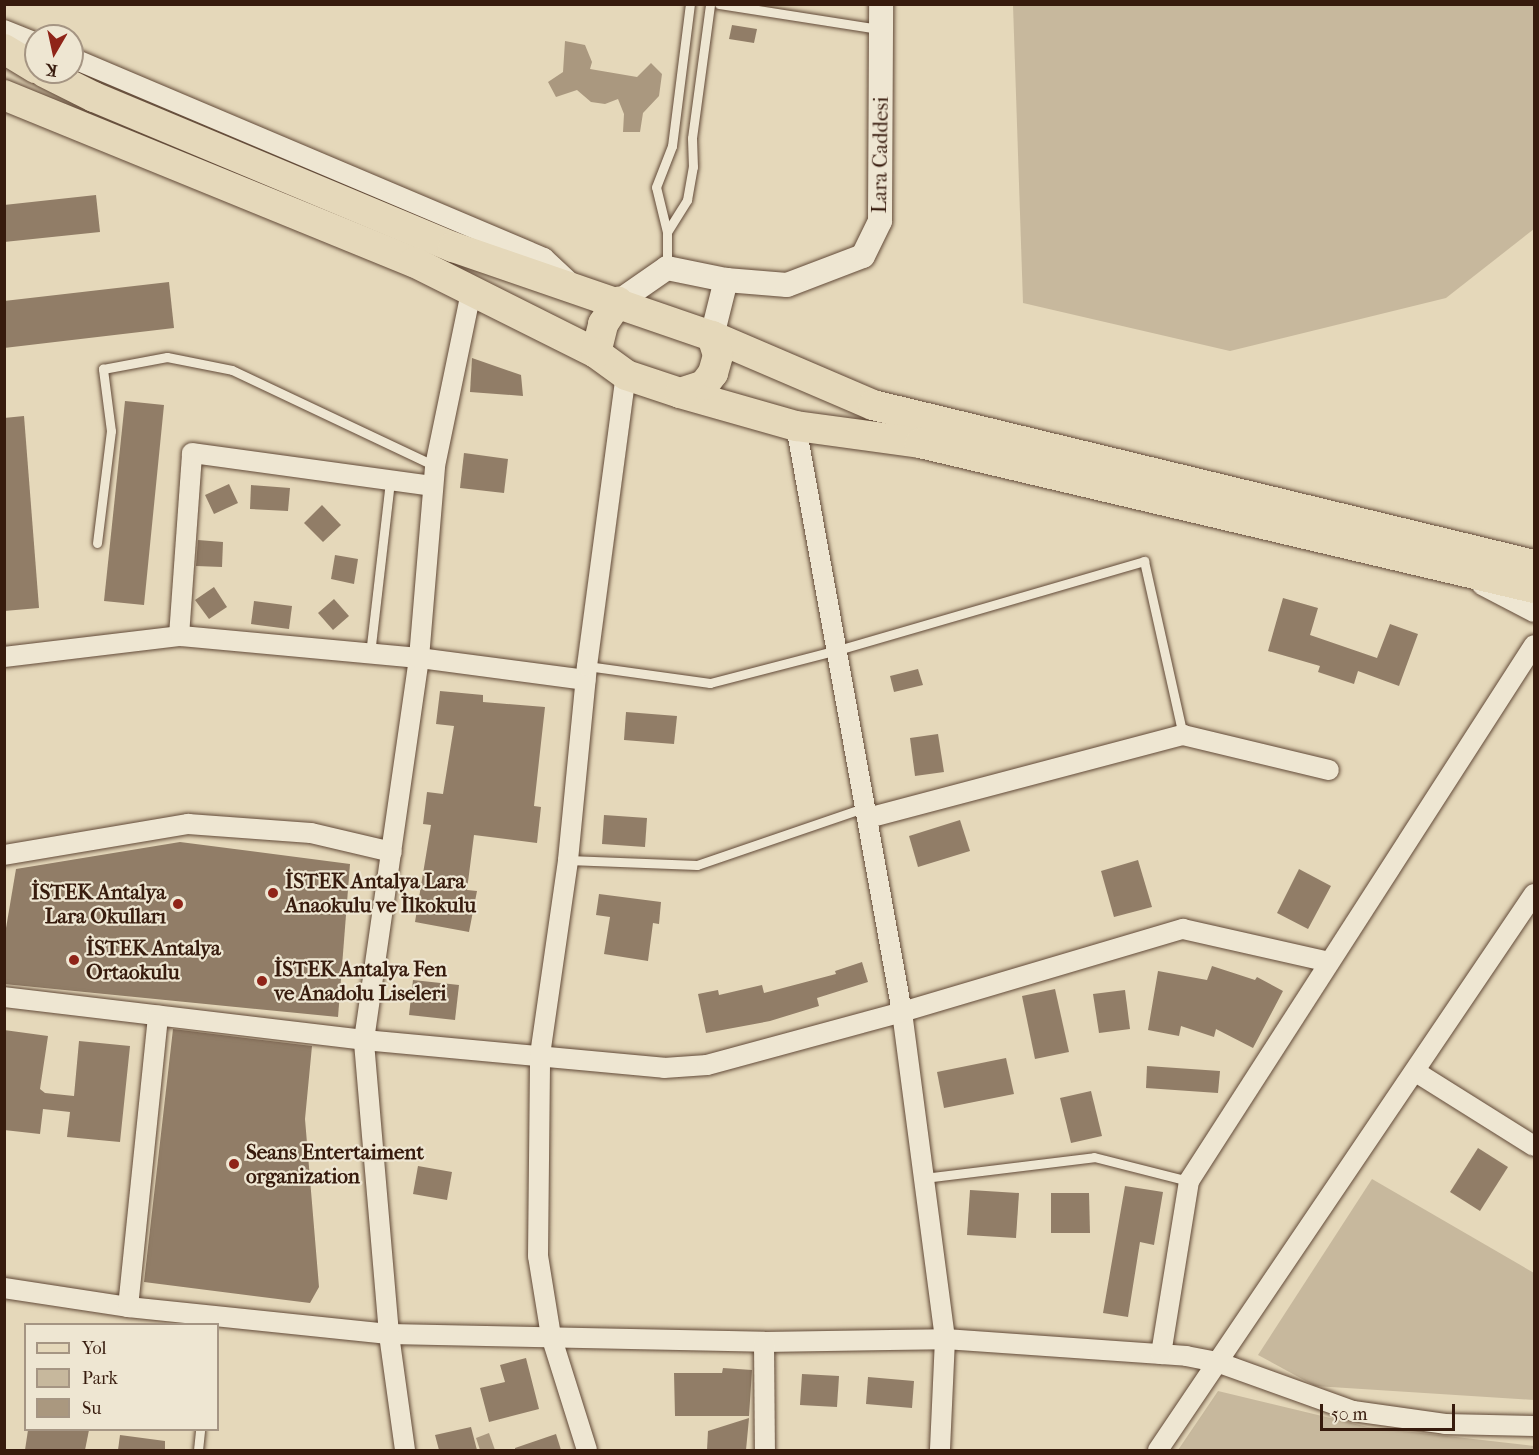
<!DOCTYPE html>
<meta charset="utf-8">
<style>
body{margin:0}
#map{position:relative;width:1539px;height:1455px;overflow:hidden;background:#e5d8ba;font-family:"IM FELL French Canon",serif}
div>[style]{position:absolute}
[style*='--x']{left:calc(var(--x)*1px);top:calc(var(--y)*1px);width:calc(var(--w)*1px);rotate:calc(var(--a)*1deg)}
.green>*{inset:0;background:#c7b89d}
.water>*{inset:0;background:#aa987f}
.building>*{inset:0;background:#917d67}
.roads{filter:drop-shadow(0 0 2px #624a38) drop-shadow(0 0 2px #624a38)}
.service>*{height:9px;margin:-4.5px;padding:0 4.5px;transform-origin:4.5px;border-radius:4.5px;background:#eee6d2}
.minor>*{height:20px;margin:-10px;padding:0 10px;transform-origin:10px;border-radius:10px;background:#eee6d2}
.tertiary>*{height:24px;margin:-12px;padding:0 12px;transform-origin:12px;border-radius:12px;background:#eee6d2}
.primary>*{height:30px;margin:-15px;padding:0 15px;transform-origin:15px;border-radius:15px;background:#e5d8ba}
.dots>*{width:16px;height:16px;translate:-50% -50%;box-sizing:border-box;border:3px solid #eee6d2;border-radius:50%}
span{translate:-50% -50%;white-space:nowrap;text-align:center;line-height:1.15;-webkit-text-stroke:4.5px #eee6d2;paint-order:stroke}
.street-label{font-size:21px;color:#371b0d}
.poi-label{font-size:21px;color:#371b0d;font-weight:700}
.left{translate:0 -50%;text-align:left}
.right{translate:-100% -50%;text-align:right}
.frame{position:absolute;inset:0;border:6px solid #371b0d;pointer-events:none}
.legend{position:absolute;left:24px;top:1323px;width:195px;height:108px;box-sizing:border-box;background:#eee6d2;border:2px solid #a59583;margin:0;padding:8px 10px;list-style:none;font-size:18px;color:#371b0d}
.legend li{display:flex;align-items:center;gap:12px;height:30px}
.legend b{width:30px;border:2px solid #a59583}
.north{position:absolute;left:24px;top:24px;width:60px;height:60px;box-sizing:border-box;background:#eee6d2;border:2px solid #a59583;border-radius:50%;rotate:189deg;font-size:16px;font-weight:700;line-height:24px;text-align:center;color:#371b0d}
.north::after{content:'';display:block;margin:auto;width:21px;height:27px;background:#8f2418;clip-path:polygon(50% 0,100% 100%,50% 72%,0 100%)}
.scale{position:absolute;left:1320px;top:1404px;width:135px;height:27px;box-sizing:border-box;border:3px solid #371b0d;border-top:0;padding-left:8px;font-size:18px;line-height:21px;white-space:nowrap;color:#371b0d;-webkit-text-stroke:4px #eee6d2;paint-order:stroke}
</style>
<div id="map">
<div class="green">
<i style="clip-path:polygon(1013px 5px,1534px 5px,1534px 229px,1446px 298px,1230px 351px,1023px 303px)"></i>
<i style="clip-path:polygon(1372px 1179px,1534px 1273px,1534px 1400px,1315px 1386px,1258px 1355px)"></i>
<i style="clip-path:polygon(1218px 1391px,1368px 1427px,1534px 1446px,1534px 1450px,1178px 1450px)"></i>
</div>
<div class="water">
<i style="clip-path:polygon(565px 41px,585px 45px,592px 62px,590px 69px,637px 77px,651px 63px,662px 74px,659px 96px,643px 113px,640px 132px,623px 132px,624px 114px,618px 99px,605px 104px,591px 102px,577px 90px,556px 97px,548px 82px,563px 72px)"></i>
<i style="clip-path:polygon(489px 1433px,495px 1450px,480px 1450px,476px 1438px)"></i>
</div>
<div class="building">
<i style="clip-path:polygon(732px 25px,757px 29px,754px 43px,729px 39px)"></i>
<i style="clip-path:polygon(96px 195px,100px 232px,4px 242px,4px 205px)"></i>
<i style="clip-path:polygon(169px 282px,174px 328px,4px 348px,4px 301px)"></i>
<i style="clip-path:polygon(472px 358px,521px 375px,523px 396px,470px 392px)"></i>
<i style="clip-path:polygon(125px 401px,164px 405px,144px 605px,104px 601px)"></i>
<i style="clip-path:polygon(24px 416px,39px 608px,4px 611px,4px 418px)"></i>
<i style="clip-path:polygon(464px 453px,508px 459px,504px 493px,460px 488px)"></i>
<i style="clip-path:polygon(229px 484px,238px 503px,214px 514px,205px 495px)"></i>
<i style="clip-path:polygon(251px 485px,290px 488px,288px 511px,250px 509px)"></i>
<i style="clip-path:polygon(322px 505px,341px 525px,323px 542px,304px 523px)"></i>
<i style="clip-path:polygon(198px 540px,223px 542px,222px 567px,196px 566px)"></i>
<i style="clip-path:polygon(335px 555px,358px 559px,354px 584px,331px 579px)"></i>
<i style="clip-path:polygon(214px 587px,227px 607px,209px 619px,195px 600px)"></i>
<i style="clip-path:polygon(1283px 598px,1318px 608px,1310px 635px,1377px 658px,1390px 624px,1418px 634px,1399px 686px,1358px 671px,1354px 684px,1318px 672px,1320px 666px,1268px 651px)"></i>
<i style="clip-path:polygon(334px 599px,349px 616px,333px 630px,318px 613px)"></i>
<i style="clip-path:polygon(254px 601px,292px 606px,289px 629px,251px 624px)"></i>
<i style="clip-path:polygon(918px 669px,923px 685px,894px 692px,890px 676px)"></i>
<i style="clip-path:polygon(440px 691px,483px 695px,483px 702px,545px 707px,534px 806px,541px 807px,537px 843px,474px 835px,467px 890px,477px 891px,469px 932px,415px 922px,431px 825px,423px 824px,427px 792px,443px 794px,454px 726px,436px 724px)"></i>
<i style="clip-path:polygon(626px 712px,677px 716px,674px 744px,624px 740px)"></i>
<i style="clip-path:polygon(938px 734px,944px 772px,915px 776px,910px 738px)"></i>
<i style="clip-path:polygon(604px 815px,647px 818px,645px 847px,602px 844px)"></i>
<i style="clip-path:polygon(960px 820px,970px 851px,918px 867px,909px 836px)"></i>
<i style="clip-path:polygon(180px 842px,350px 864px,338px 1017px,4px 984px,4px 940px,16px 869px)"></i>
<i style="clip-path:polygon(1138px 860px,1152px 907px,1114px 917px,1101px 871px)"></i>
<i style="clip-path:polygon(1299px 869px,1331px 886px,1308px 929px,1277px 913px)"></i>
<i style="clip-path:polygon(599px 894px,661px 902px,659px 924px,653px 923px,648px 961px,604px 954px,610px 917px,596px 915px)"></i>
<i style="clip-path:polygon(862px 962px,868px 982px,817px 998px,819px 1006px,770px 1021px,706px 1033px,698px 994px,718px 990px,719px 995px,762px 985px,764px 993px,836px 974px,835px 971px)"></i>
<i style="clip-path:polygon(1212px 966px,1255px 980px,1257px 977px,1283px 991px,1253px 1048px,1216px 1029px,1214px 1037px,1181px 1026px,1179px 1036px,1148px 1030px,1158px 971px,1207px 980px)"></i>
<i style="clip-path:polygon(413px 980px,459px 985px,455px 1020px,409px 1015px)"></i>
<i style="clip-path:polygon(1055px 989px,1069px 1052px,1035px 1059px,1022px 996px)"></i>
<i style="clip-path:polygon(1125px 990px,1130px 1029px,1099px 1033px,1093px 994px)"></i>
<i style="clip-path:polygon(173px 1029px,312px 1046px,305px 1119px,319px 1287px,310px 1303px,144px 1282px)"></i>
<i style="clip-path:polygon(4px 1030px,48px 1036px,40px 1089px,45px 1093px,74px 1096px,79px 1041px,130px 1046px,120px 1142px,67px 1137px,70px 1112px,43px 1109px,40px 1134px,4px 1130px)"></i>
<i style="clip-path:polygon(1006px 1058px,1014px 1094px,944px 1108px,937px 1072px)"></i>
<i style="clip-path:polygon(1147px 1066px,1220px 1071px,1218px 1093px,1146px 1088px)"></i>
<i style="clip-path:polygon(1091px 1091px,1102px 1136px,1071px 1143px,1060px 1098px)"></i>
<i style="clip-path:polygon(1478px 1148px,1508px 1167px,1480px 1211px,1450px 1192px)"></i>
<i style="clip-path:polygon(418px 1166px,452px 1172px,447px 1200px,413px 1194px)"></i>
<i style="clip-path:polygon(1125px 1186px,1163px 1192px,1154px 1245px,1140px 1242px,1128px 1317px,1103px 1313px)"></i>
<i style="clip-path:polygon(970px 1190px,1019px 1193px,1016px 1238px,967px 1235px)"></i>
<i style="clip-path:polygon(1051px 1193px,1089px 1193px,1090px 1233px,1051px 1233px)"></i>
<i style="clip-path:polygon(526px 1358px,539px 1409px,489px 1422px,480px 1388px,505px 1382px,500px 1365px)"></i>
<i style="clip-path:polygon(723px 1368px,752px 1370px,749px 1416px,675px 1416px,674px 1373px,722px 1373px)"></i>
<i style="clip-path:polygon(802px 1374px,839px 1376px,837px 1407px,800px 1405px)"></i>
<i style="clip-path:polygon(868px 1377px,914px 1381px,912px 1408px,866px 1404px)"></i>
<i style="clip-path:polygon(749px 1418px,746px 1450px,707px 1450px,708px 1431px)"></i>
<i style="clip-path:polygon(471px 1427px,477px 1450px,439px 1450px,435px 1435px)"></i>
<i style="clip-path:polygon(28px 1430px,89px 1430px,85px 1450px,25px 1450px)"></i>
<i style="clip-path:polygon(556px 1434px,561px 1450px,515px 1450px,515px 1448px)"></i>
<i style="clip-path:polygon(120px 1435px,165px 1441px,165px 1450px,118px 1450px)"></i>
</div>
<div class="roads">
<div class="service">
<i style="--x:719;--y:4;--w:162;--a:8.9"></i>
<i style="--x:667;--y:232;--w:38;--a:-58"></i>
<i style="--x:687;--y:200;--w:34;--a:-80"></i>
<i style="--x:693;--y:167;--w:29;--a:-92"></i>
<i style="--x:692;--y:138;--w:135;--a:-82.3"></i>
<i style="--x:667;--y:267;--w:35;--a:-90"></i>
<i style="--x:667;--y:232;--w:46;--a:-103.7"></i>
<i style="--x:656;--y:187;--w:44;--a:-68.7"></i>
<i style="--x:672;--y:146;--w:143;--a:-82.8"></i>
<i style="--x:97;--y:543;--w:113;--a:-82.9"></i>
<i style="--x:111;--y:431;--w:63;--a:-97.4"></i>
<i style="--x:103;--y:369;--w:65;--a:-10.6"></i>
<i style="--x:167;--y:357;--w:66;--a:11.3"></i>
<i style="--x:232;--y:370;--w:225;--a:25.3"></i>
<i style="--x:370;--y:654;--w:174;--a:-83.4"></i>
<i style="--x:587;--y:666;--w:124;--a:7.9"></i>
<i style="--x:710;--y:683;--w:132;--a:-14.5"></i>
<i style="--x:838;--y:650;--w:319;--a:-16.2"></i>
<i style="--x:1144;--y:561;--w:178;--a:77.4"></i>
<i style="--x:568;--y:860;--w:129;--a:2.2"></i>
<i style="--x:697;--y:865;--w:179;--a:-18.9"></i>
<i style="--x:924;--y:1178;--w:171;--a:-7"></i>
<i style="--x:1094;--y:1157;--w:98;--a:14.2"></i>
<i style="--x:198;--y:1450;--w:20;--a:-84"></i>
</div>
<div class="minor">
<i style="--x:4;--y:30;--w:35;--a:22"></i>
<i style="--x:72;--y:58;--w:513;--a:22.96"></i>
<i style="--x:544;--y:258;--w:37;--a:43"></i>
<i style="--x:796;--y:426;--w:596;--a:79.75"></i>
<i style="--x:902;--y:1012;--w:330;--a:82.5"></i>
<i style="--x:945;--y:1339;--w:111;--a:92.6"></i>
<i style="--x:1482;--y:585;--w:59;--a:27.4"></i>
<i style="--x:179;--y:636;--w:183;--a:-85.9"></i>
<i style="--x:192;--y:453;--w:243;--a:7.8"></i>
<i style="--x:4;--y:657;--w:178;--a:-6.8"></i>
<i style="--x:181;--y:636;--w:239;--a:5.3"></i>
<i style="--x:419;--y:658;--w:168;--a:7.5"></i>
<i style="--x:868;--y:818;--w:326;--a:-14.8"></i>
<i style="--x:1183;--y:735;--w:150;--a:13.5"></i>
<i style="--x:4;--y:855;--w:187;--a:-9.6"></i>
<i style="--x:188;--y:824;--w:123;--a:4.2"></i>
<i style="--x:311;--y:833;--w:83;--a:13.2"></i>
<i style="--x:4;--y:997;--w:363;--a:6.8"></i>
<i style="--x:364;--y:1040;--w:301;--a:5.3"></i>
<i style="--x:664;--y:1068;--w:43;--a:-4"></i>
<i style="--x:707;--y:1065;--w:202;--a:-15.2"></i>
<i style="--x:902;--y:1012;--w:293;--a:-16.5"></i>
<i style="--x:1183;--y:929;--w:150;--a:12.7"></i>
<i style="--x:1416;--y:1072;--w:139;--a:32.1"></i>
<i style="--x:4;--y:1288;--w:125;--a:8.7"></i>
<i style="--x:128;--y:1307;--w:262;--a:5.9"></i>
<i style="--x:389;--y:1334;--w:375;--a:1.2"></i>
<i style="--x:764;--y:1342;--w:181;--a:-0.9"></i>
<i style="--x:945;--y:1339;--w:242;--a:4"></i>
<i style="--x:1186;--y:1356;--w:32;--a:11"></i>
<i style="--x:1217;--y:1362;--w:145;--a:19.8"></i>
<i style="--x:1353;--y:1411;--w:93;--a:8"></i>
<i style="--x:1445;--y:1424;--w:89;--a:1.3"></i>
<i style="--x:128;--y:1307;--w:293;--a:-84.1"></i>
<i style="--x:764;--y:1342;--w:108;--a:89.5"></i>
<i style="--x:1161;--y:1354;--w:175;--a:-80.8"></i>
<i style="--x:1189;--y:1181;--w:637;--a:-57.23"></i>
<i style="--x:405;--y:1450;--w:117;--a:-97.9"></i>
<i style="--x:389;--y:1334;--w:295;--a:-94.9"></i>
<i style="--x:364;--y:1040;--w:386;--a:-81.8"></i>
<i style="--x:419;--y:658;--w:193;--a:-85.2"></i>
<i style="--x:435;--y:466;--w:182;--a:-78.3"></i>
<i style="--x:587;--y:1450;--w:120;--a:-107.5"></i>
<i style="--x:551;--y:1336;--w:81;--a:-99.2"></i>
<i style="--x:538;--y:1256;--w:201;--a:-89.4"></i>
<i style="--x:540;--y:1055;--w:197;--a:-81.8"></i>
<i style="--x:568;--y:860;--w:195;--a:-84.4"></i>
<i style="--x:587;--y:666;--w:294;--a:-82.4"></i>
<i style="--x:1158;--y:1450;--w:671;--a:-55.93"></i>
</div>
<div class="tertiary">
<i style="--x:618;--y:302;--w:60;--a:-34.8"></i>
<i style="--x:667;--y:268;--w:60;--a:11.5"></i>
<i style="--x:726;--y:280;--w:61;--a:4.7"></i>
<i style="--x:787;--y:285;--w:81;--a:-20.9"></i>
<i style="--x:863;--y:256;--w:39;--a:-64"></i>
<i style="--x:880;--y:221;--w:217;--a:-89.7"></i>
<i style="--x:712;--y:336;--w:58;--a:-76"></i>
</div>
<div class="primary">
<i style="--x:4;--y:49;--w:37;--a:31"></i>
<i style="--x:44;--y:72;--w:56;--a:26.6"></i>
<i style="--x:94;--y:97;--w:389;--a:22.7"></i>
<i style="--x:453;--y:247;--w:274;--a:19"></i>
<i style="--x:712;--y:336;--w:175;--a:23.2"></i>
<i style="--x:873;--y:405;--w:680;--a:13.61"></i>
<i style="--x:4;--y:95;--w:443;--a:22.2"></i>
<i style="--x:414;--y:262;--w:203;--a:26.6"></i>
<i style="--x:596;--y:353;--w:37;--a:36"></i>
<i style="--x:626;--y:375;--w:57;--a:18.4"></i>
<i style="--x:680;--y:393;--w:121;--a:15.9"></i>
<i style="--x:796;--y:426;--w:125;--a:7.8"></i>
<i style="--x:920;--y:443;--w:631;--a:13.29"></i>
<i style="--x:596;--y:353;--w:30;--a:-76"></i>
<i style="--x:603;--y:324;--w:27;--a:-56"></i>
<i style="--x:680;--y:393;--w:25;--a:-18"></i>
<i style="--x:704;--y:385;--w:15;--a:-53"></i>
<i style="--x:713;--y:373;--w:19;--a:-74"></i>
<i style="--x:718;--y:355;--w:20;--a:-108"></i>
</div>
</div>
<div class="dots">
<i style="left:273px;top:893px;background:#8f2418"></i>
<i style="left:178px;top:904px;background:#8f2418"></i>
<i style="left:74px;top:960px;background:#8f2418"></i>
<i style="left:262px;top:981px;background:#8f2418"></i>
<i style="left:234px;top:1164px;background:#8f2418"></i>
</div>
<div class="street-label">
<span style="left:880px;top:155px;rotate:-89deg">Lara Caddesi</span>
</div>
<div class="poi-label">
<span class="left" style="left:285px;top:893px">İSTEK Antalya Lara<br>Anaokulu ve İlkokulu</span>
<span class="right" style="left:166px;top:904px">İSTEK Antalya<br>Lara Okulları</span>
<span class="left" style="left:86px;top:960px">İSTEK Antalya<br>Ortaokulu</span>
<span class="left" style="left:274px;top:981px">İSTEK Antalya Fen<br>ve Anadolu Liseleri</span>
<span class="left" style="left:246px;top:1164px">Seans Entertaiment<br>organization</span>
</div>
<div class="frame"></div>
<ul class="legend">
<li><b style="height:8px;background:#e5d8ba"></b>Yol</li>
<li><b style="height:16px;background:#c7b89d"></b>Park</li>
<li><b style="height:16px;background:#aa987f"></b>Su</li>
</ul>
<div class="north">K</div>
<div class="scale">50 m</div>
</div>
